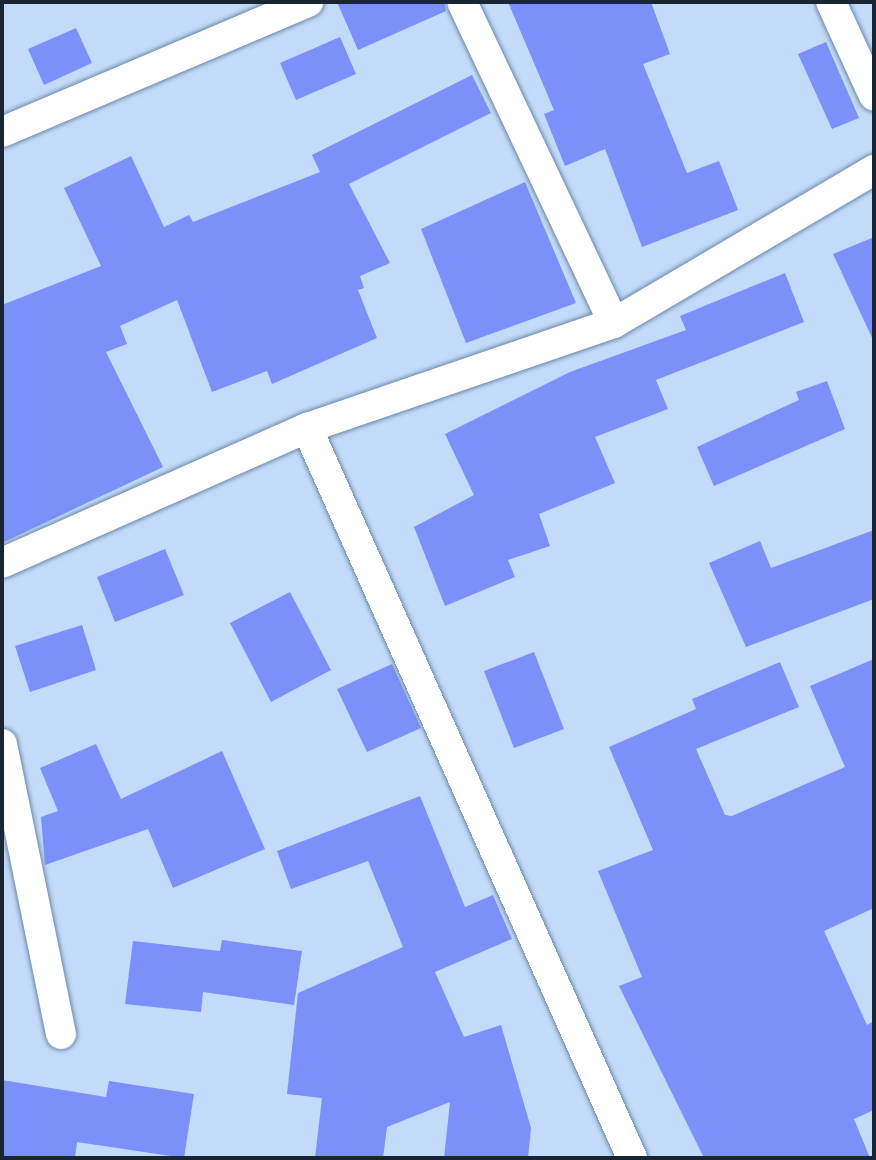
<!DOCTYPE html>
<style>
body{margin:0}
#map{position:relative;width:876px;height:1160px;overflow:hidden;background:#c3dbf8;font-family:"IBM Plex Sans",sans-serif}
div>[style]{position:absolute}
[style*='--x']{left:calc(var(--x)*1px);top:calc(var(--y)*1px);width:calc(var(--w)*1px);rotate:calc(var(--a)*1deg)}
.building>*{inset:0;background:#7b90f9}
.roads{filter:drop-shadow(0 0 2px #6b87a9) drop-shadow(0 0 2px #6b87a9)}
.street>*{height:30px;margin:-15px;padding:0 15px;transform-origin:15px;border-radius:15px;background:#fff}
span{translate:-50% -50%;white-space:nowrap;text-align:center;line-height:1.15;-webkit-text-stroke:8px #c3dbf8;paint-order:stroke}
.frame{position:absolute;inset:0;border:4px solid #1a2533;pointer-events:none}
</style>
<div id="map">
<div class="building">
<i style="clip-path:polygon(337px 2px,444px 2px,446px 11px,358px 50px)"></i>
<i style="clip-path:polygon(508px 2px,651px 2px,670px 54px,643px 64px,687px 173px,719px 161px,738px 210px,642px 247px,605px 149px,565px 166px,544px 114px,554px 110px)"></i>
<i style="clip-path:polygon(76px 28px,92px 63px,44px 85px,28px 49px)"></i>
<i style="clip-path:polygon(340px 37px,356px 74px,296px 100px,280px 63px)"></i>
<i style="clip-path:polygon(826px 42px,859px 118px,832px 129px,798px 54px)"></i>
<i style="clip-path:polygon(472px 75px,491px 113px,349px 184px,390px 263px,360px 276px,364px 288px,358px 290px,377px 338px,272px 384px,267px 371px,212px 392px,177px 300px,120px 326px,127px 344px,106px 352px,163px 467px,2px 543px,2px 305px,101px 266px,64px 188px,131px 156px,164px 227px,189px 215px,193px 222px,320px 172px,312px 155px)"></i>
<i style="clip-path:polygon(525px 182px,576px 303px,466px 343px,421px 229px)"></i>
<i style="clip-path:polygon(874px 237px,874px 342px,833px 254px)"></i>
<i style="clip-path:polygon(785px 273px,804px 322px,656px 380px,668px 409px,595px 437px,615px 483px,539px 514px,550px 546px,508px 560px,515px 577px,445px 606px,414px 527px,474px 495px,445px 434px,570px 372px,686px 330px,680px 316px)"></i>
<i style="clip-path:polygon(827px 381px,845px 429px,714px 486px,697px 447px,799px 400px,796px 392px)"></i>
<i style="clip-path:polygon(874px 530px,874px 599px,746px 647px,709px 563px,760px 541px,771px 568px)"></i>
<i style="clip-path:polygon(165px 549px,184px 595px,115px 622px,97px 577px)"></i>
<i style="clip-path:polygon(290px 592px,331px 670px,271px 702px,230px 623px)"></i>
<i style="clip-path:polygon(82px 625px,96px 670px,30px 692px,15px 646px)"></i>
<i style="clip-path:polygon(534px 652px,564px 729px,514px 748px,484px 671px)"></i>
<i style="clip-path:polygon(874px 659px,874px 908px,824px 931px,867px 1025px,874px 1021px,874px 1110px,854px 1119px,870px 1158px,704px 1158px,619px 986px,642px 977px,598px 871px,653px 850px,609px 747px,696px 709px,692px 699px,780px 662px,799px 707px,696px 749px,725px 815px,732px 816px,845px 767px,810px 686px)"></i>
<i style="clip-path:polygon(392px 664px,421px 728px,367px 752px,337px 689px)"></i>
<i style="clip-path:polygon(96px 744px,121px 799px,222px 751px,265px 849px,173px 888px,148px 829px,45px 865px,41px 817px,58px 811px,40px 768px)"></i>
<i style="clip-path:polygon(420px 796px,465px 907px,493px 895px,512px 939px,435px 972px,464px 1037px,501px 1025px,531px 1128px,528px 1158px,444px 1158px,450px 1102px,387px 1127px,383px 1158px,315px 1158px,322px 1098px,287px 1094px,298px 993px,403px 947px,368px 861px,291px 889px,277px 851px)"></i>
<i style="clip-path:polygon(222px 940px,302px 951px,294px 1005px,203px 992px,201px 1012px,125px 1004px,133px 941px,220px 951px)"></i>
<i style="clip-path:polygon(2px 1080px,106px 1097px,109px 1081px,194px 1094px,184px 1158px,77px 1142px,75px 1158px,2px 1158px)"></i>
</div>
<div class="roads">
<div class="street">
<i style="--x:462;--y:2;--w:355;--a:64.7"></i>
<i style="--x:831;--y:2;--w:103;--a:65.4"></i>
<i style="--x:2;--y:132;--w:333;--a:-23"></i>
<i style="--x:307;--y:428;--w:799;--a:66"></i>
<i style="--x:2;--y:563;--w:334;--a:-23.9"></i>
<i style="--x:307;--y:428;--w:324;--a:-18.9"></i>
<i style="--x:614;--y:323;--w:302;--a:-30.5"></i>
<i style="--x:2;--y:744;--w:296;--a:78.5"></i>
</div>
</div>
<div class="frame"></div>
</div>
